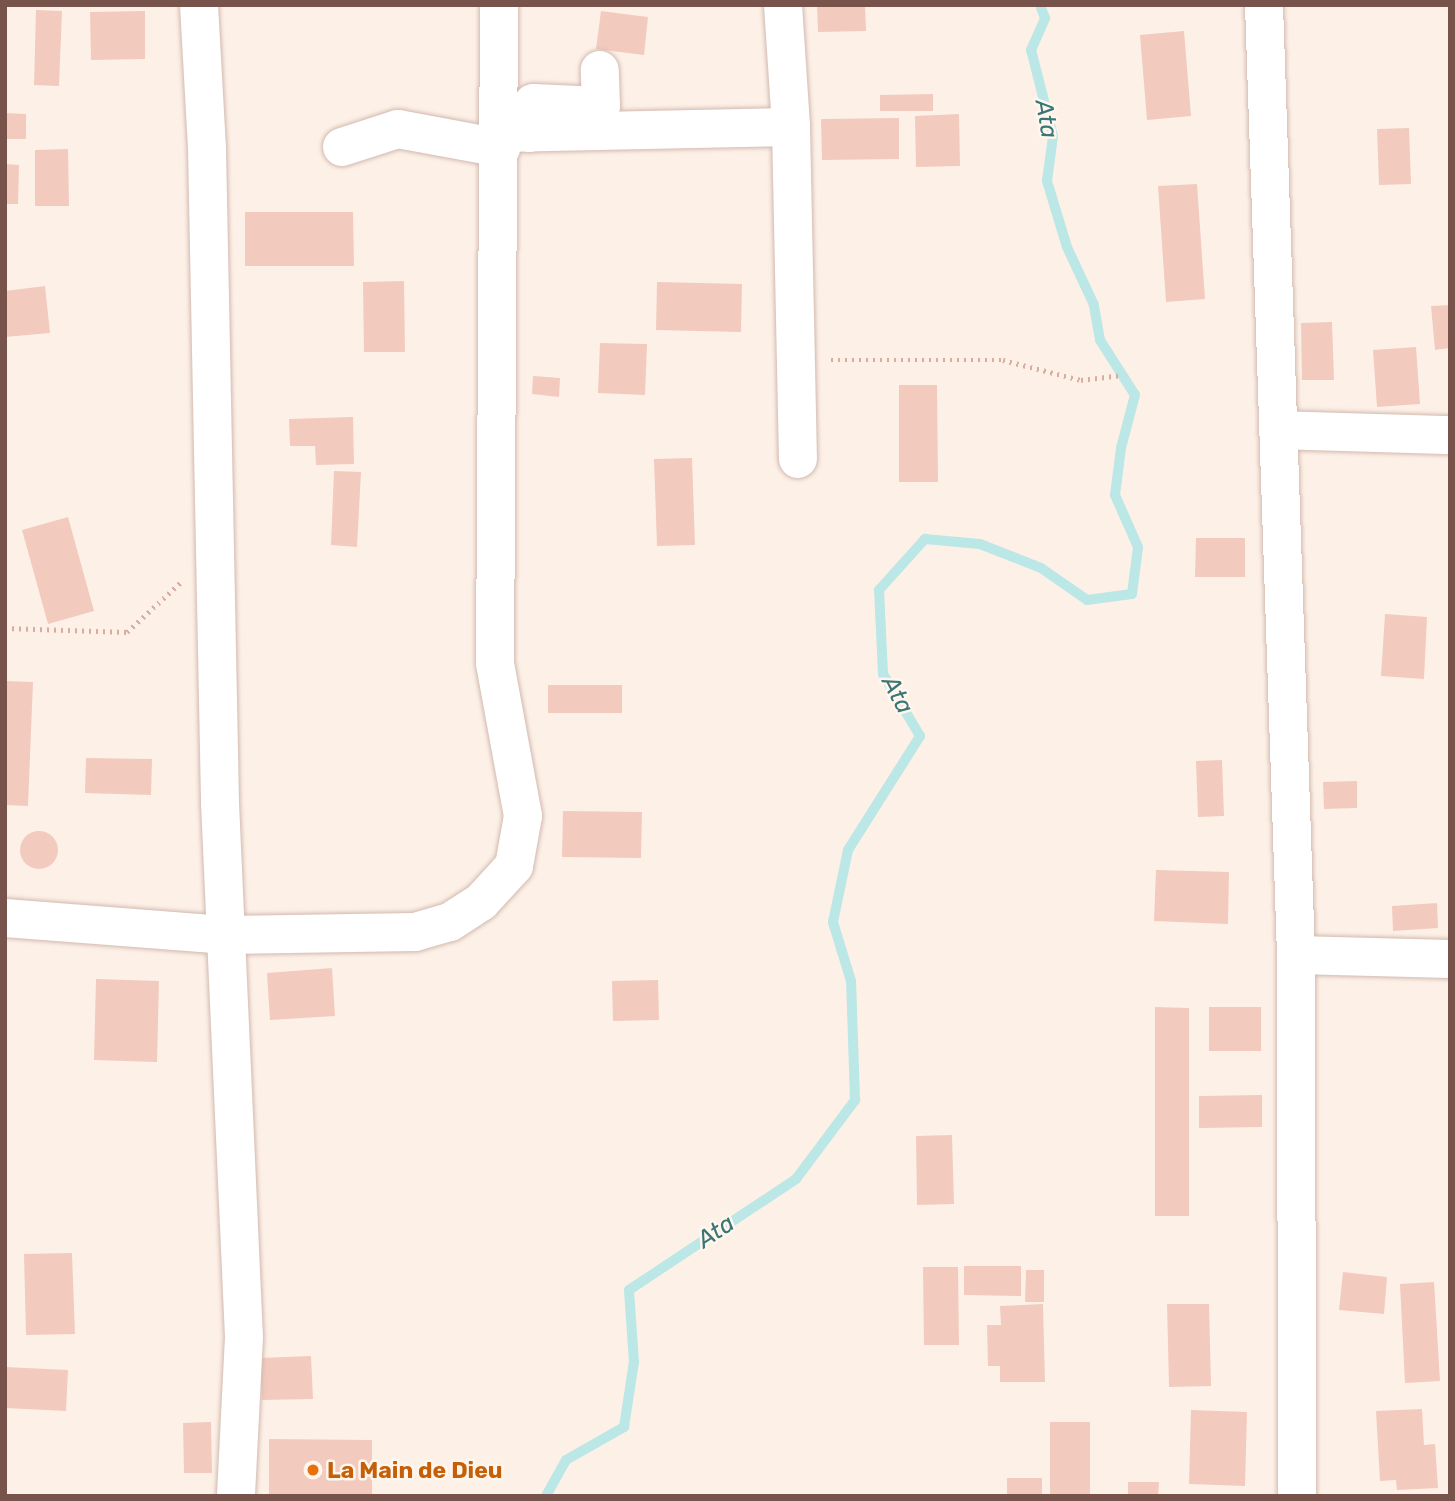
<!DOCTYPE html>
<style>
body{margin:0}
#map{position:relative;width:1455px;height:1501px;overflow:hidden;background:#fdf1e7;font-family:Rubik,sans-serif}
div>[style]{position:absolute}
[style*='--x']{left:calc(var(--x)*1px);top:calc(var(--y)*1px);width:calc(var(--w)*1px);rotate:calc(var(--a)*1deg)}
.stream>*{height:10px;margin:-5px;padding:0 5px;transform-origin:5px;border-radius:5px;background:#bbe7e6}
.building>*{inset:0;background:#f3cabe}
.round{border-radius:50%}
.path>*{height:4.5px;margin-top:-2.25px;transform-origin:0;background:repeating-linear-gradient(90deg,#d8ada1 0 2px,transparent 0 7px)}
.roads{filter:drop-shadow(0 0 2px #d2b9af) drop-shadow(0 0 2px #d2b9af)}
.minor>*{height:38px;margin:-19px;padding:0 19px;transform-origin:19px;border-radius:19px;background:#fff}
.dots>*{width:19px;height:19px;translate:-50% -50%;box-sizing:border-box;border:4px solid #fff6ee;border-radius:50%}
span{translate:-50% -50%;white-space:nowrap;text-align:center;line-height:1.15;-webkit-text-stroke:5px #fff6ee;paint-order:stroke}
.food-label{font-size:23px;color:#c56008;font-weight:700}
.left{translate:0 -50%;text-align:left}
.water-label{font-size:24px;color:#3a7676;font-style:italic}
.frame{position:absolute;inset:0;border:7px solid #78534b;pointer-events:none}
</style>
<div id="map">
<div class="stream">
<i style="--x:546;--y:1496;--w:41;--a:-60.9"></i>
<i style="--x:566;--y:1460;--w:67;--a:-29.6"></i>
<i style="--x:624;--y:1427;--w:66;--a:-81.3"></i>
<i style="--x:634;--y:1362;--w:72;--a:-94"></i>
<i style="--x:629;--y:1290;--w:201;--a:-33.6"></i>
<i style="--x:796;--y:1179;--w:99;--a:-53.2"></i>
<i style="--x:855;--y:1100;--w:119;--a:-91.9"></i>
<i style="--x:851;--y:981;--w:62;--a:-107"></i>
<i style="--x:833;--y:922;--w:74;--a:-78.2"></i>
<i style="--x:848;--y:850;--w:135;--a:-57.7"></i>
<i style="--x:920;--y:736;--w:72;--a:-120.8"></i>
<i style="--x:883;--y:674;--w:84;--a:-92.7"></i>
<i style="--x:879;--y:590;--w:69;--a:-48"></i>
<i style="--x:925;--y:539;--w:55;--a:5.2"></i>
<i style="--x:980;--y:544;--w:66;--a:21.5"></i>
<i style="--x:1041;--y:568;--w:56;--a:34.8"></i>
<i style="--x:1087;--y:600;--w:45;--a:-7.6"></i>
<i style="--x:1132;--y:594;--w:47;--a:-82.7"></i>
<i style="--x:1138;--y:547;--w:57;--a:-113.9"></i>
<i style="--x:1115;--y:495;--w:47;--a:-82.7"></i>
<i style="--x:1121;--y:448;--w:55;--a:-75.2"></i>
<i style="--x:1135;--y:395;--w:65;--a:-122.5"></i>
<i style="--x:1100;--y:340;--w:36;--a:-100"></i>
<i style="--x:1094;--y:305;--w:64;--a:-115"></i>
<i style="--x:1067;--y:247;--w:69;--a:-106.9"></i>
<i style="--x:1047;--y:181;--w:45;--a:-82.4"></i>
<i style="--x:1053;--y:136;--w:89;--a:-104.3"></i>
<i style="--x:1031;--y:50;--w:35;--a:-66"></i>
<i style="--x:1045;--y:18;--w:14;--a:-111"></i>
</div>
<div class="building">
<i style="clip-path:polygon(817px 5px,865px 5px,866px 31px,818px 32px)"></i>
<i style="clip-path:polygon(36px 10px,62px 11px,59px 86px,34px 85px)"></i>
<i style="clip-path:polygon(145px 11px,145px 59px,91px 60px,90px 12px)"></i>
<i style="clip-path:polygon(601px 11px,648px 17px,644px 55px,596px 49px)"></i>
<i style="clip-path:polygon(1184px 31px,1191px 116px,1147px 120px,1140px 35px)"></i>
<i style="clip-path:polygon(933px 94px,933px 111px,880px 111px,880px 95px)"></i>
<i style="clip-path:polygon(5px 113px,26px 114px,26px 139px,5px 139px)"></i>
<i style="clip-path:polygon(959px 114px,960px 166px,916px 167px,915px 116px)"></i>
<i style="clip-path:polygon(899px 118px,899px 159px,822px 160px,821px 119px)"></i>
<i style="clip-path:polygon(1409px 128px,1411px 184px,1379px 185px,1377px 129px)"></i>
<i style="clip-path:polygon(68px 149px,69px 206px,35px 206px,35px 150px)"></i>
<i style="clip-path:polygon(5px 164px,19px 165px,18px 204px,5px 204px)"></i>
<i style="clip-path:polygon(1197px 184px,1205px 299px,1166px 302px,1158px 186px)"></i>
<i style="clip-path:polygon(245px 212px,353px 212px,354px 266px,245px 266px)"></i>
<i style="clip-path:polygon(404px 281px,405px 352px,364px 352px,363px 282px)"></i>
<i style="clip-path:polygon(657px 282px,742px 284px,741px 332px,656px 330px)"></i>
<i style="clip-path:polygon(45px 286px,50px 333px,5px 337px,5px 291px)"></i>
<i style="clip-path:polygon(1450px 305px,1450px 348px,1435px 350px,1431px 306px)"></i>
<i style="clip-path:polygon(1332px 322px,1334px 380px,1302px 380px,1301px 323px)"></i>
<i style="clip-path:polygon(600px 343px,647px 344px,645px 395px,598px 393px)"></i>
<i style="clip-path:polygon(1416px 347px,1420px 404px,1377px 407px,1373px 350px)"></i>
<i style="clip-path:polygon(533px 376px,560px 378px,559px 397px,532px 394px)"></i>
<i style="clip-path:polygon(899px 385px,937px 385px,938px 482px,899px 482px)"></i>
<i style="clip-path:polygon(353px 417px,354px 464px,316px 465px,315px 446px,290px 446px,289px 419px)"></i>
<i style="clip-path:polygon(692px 458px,695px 545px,657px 546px,654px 459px)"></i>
<i style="clip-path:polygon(334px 471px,361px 472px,357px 547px,331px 545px)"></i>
<i style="clip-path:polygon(68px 517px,94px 611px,48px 624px,22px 530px)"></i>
<i style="clip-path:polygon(1196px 538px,1245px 538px,1245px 577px,1195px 577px)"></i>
<i style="clip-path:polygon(1385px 614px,1427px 617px,1424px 679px,1381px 676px)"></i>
<i style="clip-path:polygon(5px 681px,33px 682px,28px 806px,5px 805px)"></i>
<i style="clip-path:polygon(548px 685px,622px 685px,622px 713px,548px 713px)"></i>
<i style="clip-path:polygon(86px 758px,152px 759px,151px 795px,85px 793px)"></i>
<i style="clip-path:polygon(1222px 760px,1224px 816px,1198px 817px,1196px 761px)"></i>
<i style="clip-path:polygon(1357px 781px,1357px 808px,1324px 809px,1323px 782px)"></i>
<i style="clip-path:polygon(563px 811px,642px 812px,641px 858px,562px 857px)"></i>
<i class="round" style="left:20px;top:831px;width:38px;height:38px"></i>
<i style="clip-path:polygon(1156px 870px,1229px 872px,1228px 924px,1154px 921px)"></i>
<i style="clip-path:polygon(1437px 903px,1438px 928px,1393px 931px,1392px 906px)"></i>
<i style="clip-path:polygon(332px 968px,335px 1016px,270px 1020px,267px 973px)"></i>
<i style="clip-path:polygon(96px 979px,159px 981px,157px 1062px,94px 1060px)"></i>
<i style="clip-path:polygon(658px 980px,659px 1020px,613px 1021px,612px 981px)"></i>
<i style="clip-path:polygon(1155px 1007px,1189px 1008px,1189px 1216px,1155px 1216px)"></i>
<i style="clip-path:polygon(1209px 1007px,1261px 1007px,1261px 1051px,1209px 1051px)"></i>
<i style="clip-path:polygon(1262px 1095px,1262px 1127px,1199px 1128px,1199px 1096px)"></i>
<i style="clip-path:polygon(952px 1135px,954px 1204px,917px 1205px,916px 1136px)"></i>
<i style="clip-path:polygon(72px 1253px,75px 1334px,26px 1335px,24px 1254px)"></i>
<i style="clip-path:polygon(964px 1266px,1021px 1266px,1021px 1296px,964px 1295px)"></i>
<i style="clip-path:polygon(923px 1267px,958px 1267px,959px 1345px,924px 1345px)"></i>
<i style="clip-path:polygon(1026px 1270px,1044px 1270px,1044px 1302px,1025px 1302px)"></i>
<i style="clip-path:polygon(1343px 1272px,1387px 1277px,1384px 1314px,1339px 1310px)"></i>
<i style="clip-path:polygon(1434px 1282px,1440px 1381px,1405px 1383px,1400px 1284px)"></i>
<i style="clip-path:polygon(1043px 1304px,1045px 1382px,1000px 1382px,1000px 1366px,988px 1366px,987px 1325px,1001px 1325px,1000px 1306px)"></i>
<i style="clip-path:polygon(1167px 1304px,1209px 1304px,1211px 1386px,1169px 1387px)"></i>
<i style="clip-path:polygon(311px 1356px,313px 1399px,262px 1400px,260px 1358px)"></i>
<i style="clip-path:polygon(5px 1367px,68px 1370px,66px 1411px,5px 1408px)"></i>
<i style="clip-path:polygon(1422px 1409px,1424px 1445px,1435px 1444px,1438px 1488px,1397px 1490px,1396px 1480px,1380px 1481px,1376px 1411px)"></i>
<i style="clip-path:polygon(1191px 1410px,1247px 1412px,1245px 1486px,1189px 1484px)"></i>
<i style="clip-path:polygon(211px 1422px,212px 1473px,184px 1473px,183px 1423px)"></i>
<i style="clip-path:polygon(1050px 1422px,1090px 1422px,1090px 1496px,1050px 1496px)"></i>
<i style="clip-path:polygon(269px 1439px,372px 1440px,372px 1496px,269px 1495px)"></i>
<i style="clip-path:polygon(1007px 1478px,1042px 1478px,1042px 1496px,1007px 1496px)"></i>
<i style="clip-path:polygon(1128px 1482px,1159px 1482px,1158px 1496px,1128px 1496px)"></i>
</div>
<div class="path">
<i style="--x:831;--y:360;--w:172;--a:0"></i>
<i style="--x:1003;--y:360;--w:81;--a:14.4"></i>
<i style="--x:1081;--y:380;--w:41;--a:-7"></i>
<i style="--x:5;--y:628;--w:122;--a:1.9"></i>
<i style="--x:127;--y:632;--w:74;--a:-42.8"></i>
</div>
<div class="roads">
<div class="minor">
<i style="--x:199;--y:5;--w:143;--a:86.8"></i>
<i style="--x:207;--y:148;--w:655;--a:88.86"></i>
<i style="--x:220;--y:803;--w:535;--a:87.43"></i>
<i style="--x:244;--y:1337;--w:159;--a:92.9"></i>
<i style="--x:783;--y:5;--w:122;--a:86.2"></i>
<i style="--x:791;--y:127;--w:332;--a:88.8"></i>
<i style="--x:1264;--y:5;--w:951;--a:88.07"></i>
<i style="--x:1296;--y:955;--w:541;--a:89.89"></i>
<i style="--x:501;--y:133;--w:290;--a:-1.2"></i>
<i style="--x:529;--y:133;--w:30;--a:-82"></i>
<i style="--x:533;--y:103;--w:68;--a:2.5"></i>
<i style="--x:601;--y:106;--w:36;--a:-92"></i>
<i style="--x:342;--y:147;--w:59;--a:-17.8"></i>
<i style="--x:398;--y:129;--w:105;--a:10.5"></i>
<i style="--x:1278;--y:430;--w:172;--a:1.7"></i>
<i style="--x:5;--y:918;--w:223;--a:4.4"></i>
<i style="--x:227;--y:935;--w:188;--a:-0.9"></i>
<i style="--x:415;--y:932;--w:36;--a:-16"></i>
<i style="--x:450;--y:922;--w:37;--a:-33"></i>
<i style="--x:481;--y:902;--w:49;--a:-47.5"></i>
<i style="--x:514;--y:866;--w:51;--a:-79.8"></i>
<i style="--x:523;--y:816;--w:156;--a:-100.4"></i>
<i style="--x:495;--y:663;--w:658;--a:-89.65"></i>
<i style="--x:1296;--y:955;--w:154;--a:1.5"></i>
</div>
</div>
<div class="dots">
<i style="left:313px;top:1470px;background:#e8710a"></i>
</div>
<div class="food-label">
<span class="left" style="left:327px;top:1470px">La Main de Dieu</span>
</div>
<div class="water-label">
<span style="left:1046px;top:119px;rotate:80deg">Ata</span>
<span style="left:897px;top:695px;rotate:62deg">Ata</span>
<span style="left:716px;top:1232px;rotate:-34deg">Ata</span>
</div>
<div class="frame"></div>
</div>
